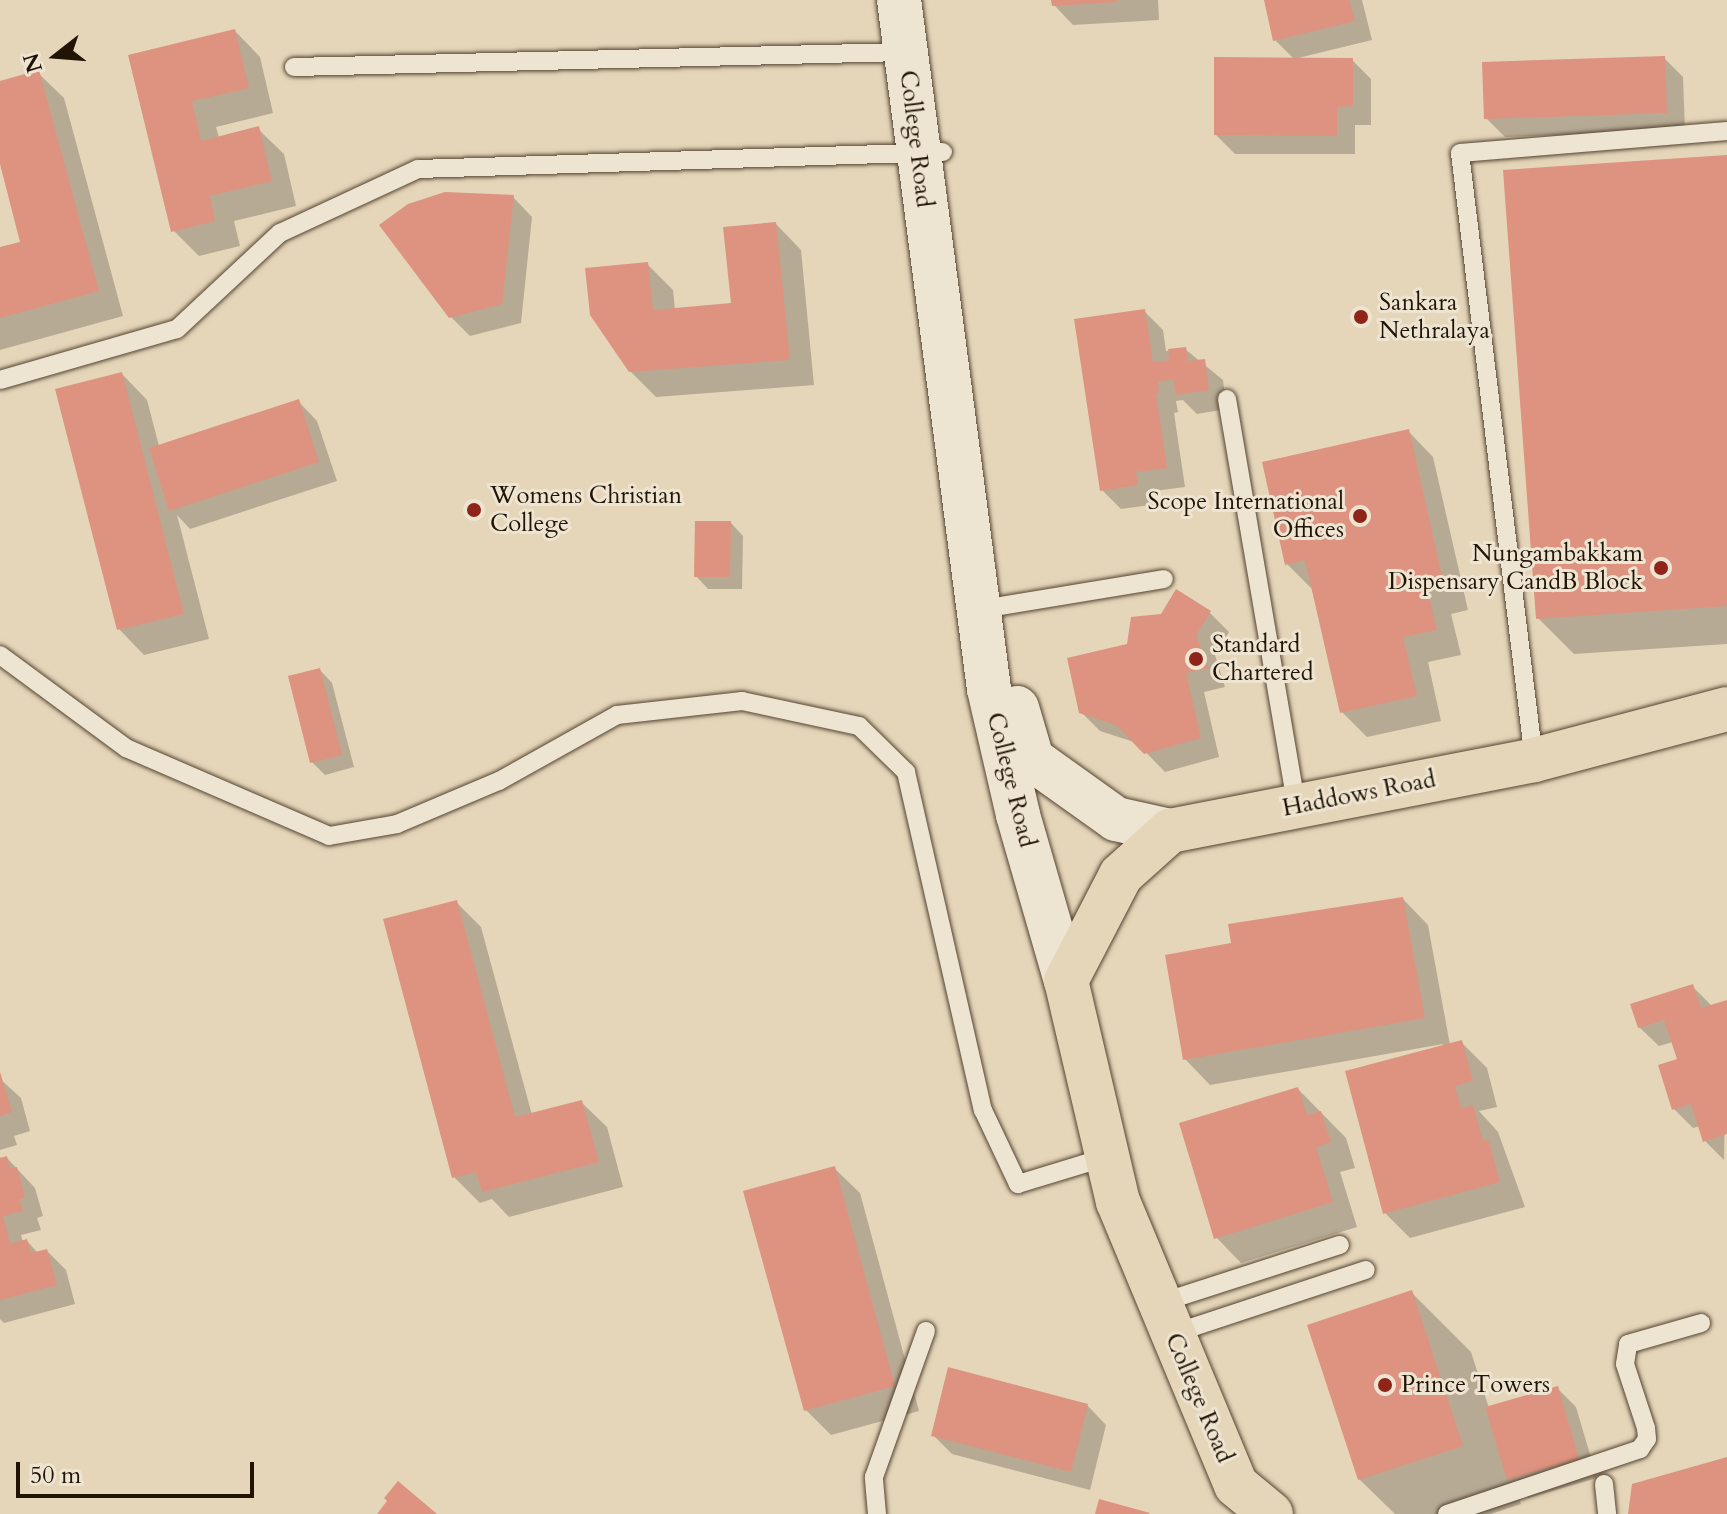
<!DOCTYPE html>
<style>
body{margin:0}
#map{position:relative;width:1727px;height:1514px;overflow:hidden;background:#e5d5b9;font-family:Cardo,serif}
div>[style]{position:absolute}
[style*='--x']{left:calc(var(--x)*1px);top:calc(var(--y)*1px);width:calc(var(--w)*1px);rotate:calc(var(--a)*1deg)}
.shadow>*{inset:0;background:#0003}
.building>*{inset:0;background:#dd937f}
.roads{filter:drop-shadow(0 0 2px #534431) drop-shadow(0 0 2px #534431)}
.lane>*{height:18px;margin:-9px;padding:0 9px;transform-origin:9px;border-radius:9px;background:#eee4d2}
.secondary>*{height:44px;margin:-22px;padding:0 22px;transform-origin:22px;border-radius:22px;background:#eee4d2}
.primary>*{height:44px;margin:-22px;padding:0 22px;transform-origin:22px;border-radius:22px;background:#e5d5b9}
.dots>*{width:22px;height:22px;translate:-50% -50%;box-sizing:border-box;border:4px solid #eee4d2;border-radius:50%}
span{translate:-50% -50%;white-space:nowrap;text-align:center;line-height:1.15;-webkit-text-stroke:6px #eee4d2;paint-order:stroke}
.street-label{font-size:24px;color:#221404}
.poi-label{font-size:24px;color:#221404}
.left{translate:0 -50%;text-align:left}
.right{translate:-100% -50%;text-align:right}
.north{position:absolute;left:16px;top:16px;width:80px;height:80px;-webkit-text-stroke:6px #eee4d2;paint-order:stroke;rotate:253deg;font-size:22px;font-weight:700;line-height:32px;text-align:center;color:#221404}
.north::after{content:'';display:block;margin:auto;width:28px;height:36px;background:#221404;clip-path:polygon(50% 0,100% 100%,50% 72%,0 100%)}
.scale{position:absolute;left:16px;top:1462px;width:238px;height:36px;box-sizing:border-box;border:4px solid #221404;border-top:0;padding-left:10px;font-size:24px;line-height:28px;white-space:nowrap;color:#221404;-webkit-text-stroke:6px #eee4d2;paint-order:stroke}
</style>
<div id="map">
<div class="shadow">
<i style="clip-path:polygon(1053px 0,1158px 0,1159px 20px,1073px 25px,1054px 5px)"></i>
<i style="clip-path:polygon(1266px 0,1362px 0,1372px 40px,1298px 58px,1352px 60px,1371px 79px,1371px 125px,1355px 125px,1355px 154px,1235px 154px,1216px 135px,1295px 60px,1275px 40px)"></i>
<i style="clip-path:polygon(235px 31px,260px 57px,273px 113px,216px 127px,219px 138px,258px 129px,284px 154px,296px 206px,234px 221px,240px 246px,199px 256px,173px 230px,131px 56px)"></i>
<i style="clip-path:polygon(1664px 58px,1683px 77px,1685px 131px,1505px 137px,1486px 118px)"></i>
<i style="clip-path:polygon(38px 73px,64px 98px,123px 316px,0 350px,0 249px,22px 244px,0 162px,0 83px)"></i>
<i style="clip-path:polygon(1727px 157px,1727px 644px,1574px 654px,1538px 618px)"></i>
<i style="clip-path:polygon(513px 197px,532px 217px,521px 323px,470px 336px,450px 316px)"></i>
<i style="clip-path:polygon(776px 224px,801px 250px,814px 385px,656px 397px,630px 371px,648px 265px,673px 290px,675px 310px,733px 304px)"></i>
<i style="clip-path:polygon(1144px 311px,1163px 330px,1166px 351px,1185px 349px,1223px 380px,1227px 409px,1197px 414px,1183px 400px,1176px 401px,1178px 412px,1174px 413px,1185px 487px,1154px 491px,1157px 504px,1121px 509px,1102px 490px)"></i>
<i style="clip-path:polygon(122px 374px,147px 400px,159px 446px,298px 401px,317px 421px,337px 481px,190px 529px,177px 515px,209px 639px,144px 655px,119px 629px)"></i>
<i style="clip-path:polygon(1408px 431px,1433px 457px,1468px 610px,1451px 614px,1461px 655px,1428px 662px,1441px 721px,1367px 737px,1342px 712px,1312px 589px,1287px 564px)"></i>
<i style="clip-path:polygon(731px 523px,743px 536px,742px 589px,708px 589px,696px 576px)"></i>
<i style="clip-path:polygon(1210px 613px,1229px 632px,1215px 655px,1225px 687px,1204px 692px,1219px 757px,1165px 772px,1137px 743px,1100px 731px,1081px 712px,1129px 645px,1162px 616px)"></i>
<i style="clip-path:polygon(320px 670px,332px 683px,354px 767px,325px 775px,312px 762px)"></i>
<i style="clip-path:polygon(1403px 899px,1428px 925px,1450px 1045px,1461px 1042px,1487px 1068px,1497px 1107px,1479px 1111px,1498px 1132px,1525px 1207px,1410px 1238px,1385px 1213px,1443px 1044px,1210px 1085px,1185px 1059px,1233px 945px,1230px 925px)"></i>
<i style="clip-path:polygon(456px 902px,481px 927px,532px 1115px,581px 1102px,607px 1127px,623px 1187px,509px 1217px,492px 1199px,480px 1203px,454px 1177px)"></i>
<i style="clip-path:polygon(1693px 987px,1712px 1006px,1727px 1002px,1724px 1160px,1705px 1141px,1700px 1126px,1693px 1128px,1674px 1109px,1679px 1060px,1673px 1042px,1659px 1046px,1639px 1027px)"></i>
<i style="clip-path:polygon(0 1079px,21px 1098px,30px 1131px,14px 1136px,17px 1145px,0 1150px)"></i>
<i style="clip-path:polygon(1298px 1089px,1346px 1138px,1355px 1168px,1340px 1172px,1357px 1227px,1241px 1263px,1216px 1237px)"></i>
<i style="clip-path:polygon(0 1156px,1px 1160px,7px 1158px,35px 1188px,43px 1216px,37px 1218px,41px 1230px,21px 1235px,23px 1242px,27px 1241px,38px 1253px,47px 1251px,66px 1270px,75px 1304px,4px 1323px,0 1319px)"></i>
<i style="clip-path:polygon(834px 1168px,860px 1193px,919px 1411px,831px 1435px,806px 1410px)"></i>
<i style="clip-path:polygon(1412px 1293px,1471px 1352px,1489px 1408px,1557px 1388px,1576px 1407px,1597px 1478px,1528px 1498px,1514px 1485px,1521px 1504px,1491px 1514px,1395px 1514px,1359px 1479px)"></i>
<i style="clip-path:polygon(1087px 1405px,1106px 1425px,1090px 1490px,952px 1454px,933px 1435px)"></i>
</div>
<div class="building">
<i style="clip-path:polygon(1051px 0,1117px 0,1117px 2px,1052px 6px)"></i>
<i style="clip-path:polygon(1264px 0,1349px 0,1355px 21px,1273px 41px)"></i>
<i style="clip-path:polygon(235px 29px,249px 88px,192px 101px,201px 141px,259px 126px,272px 181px,210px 196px,215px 221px,171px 232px,128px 55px)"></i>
<i style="clip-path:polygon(1665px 56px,1667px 113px,1484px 119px,1482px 62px)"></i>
<i style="clip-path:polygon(1214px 57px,1353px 58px,1353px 106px,1337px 107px,1337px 136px,1214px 135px)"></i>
<i style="clip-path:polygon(39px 70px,99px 291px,0 318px,0 247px,20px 242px,0 164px,0 81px)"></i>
<i style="clip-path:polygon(1727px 155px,1727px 606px,1536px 619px,1503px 170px)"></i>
<i style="clip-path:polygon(445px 192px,514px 195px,502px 304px,449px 318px,379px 225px,408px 204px)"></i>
<i style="clip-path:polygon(776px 222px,790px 360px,629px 372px,590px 315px,585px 268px,648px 262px,653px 310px,731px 303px,723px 227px)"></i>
<i style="clip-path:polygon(1145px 309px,1153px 362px,1170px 360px,1168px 349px,1186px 347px,1188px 361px,1205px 359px,1209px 390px,1176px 395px,1173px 379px,1158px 382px,1159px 393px,1156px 394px,1167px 468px,1136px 472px,1138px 485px,1100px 491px,1074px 319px)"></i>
<i style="clip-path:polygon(122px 372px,184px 614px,117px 630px,55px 389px)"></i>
<i style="clip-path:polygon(299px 399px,319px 462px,169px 511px,149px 448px)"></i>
<i style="clip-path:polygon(1409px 429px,1444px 585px,1427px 589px,1437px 630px,1403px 637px,1417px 696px,1340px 713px,1305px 560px,1285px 565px,1262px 462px)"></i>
<i style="clip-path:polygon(695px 521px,731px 521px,730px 577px,694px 577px)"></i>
<i style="clip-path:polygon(1176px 589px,1211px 611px,1196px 635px,1208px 668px,1186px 673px,1201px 738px,1144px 754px,1116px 725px,1079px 713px,1067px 658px,1127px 644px,1131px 617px,1161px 614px)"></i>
<i style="clip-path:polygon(320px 668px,342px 755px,310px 763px,288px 676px)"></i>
<i style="clip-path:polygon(1403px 897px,1425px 1018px,1183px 1060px,1165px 955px,1231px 943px,1228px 924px)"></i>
<i style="clip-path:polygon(457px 900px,515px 1117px,582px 1100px,599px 1162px,482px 1192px,476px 1172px,452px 1178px,383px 919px)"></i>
<i style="clip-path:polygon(1693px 984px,1701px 1008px,1727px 1000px,1727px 1134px,1703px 1142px,1691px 1104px,1672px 1110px,1658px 1065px,1677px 1059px,1664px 1020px,1638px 1028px,1630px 1004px)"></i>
<i style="clip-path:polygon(1462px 1040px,1473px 1081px,1455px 1086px,1461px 1108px,1473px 1105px,1483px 1141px,1488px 1139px,1500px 1182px,1383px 1214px,1345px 1071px)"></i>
<i style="clip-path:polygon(0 1072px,12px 1112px,0 1116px)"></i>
<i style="clip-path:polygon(1298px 1087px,1307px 1115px,1321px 1111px,1331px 1142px,1316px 1147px,1333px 1202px,1214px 1239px,1179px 1123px)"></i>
<i style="clip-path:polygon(7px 1156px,10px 1168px,17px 1167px,25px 1198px,19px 1199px,23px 1211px,3px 1216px,10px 1244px,27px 1239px,31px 1253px,47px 1249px,57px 1285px,0 1300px,0 1158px)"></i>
<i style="clip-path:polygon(835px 1166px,895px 1386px,804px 1411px,743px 1191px)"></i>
<i style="clip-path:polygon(1412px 1290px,1463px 1446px,1358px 1480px,1307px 1325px)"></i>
<i style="clip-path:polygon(948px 1367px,1088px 1404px,1071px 1472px,931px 1436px)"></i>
<i style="clip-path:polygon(1558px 1386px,1579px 1459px,1507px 1480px,1485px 1407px)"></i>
<i style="clip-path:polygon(1727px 1457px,1727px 1514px,1628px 1514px,1632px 1484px)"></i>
<i style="clip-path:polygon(398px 1481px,437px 1514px,377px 1514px,387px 1501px,384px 1498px)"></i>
<i style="clip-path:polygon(1099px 1499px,1150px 1513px,1149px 1514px,1095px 1514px)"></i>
</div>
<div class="roads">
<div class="lane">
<i style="--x:294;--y:67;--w:611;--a:-1.41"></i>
<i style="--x:0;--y:380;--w:184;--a:-16.1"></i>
<i style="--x:177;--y:329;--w:141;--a:-43"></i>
<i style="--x:280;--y:233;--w:152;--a:-24.9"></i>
<i style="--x:418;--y:169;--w:525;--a:-1.85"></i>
<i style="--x:1227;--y:399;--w:414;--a:80.3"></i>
<i style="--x:1001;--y:606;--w:165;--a:-9.4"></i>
<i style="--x:0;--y:655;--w:157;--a:36.4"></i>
<i style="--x:126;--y:748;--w:221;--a:23.4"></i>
<i style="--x:329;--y:836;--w:69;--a:-10"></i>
<i style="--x:397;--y:824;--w:111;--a:-22.9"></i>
<i style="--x:499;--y:781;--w:135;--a:-29.2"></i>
<i style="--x:617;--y:715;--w:126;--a:-6.4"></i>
<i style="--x:742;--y:701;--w:120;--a:12.1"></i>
<i style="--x:859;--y:726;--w:66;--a:44.4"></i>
<i style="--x:906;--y:772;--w:347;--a:77.2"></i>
<i style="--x:983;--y:1110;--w:82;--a:64.7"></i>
<i style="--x:1018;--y:1184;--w:93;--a:-16.9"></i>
<i style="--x:1534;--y:760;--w:611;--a:-96.95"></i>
<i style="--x:1460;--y:153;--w:268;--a:-4.7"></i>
<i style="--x:1160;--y:1303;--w:189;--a:-17.9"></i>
<i style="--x:1172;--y:1334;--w:204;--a:-18.3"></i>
<i style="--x:1604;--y:1484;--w:30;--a:84"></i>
<i style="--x:877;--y:1514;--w:37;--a:-95"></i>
<i style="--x:874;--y:1477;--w:155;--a:-70.4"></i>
<i style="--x:1447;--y:1514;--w:204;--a:-18.6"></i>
<i style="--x:1640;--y:1449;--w:12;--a:-55"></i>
<i style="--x:1647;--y:1439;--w:11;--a:-95"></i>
<i style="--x:1646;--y:1428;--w:67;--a:-108.2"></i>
<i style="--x:1625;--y:1364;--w:20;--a:-81"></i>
<i style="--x:1628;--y:1344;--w:76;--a:-16"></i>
</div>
<div class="secondary">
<i style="--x:899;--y:0;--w:695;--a:82.56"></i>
<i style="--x:989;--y:689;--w:129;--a:77"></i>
<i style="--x:1018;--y:815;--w:173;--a:73.9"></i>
<i style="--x:1017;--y:708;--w:53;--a:73.6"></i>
<i style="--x:1032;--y:759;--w:103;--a:35.5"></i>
<i style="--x:1116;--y:819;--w:55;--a:12.5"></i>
</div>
<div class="primary">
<i style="--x:1271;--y:1514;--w:45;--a:-140.4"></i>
<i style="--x:1236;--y:1485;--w:307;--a:-112.6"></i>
<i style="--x:1118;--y:1202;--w:227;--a:-103.2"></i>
<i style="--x:1066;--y:981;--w:119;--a:-62.6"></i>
<i style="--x:1121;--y:875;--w:66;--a:-41.9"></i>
<i style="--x:1170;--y:831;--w:371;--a:-11"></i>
<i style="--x:1534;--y:760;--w:200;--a:-14.8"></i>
</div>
</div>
<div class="dots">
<i style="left:1361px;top:317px;background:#8f2418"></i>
<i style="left:474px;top:510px;background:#8f2418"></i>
<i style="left:1360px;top:516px;background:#8f2418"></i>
<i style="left:1661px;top:568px;background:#8f2418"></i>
<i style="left:1196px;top:659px;background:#8f2418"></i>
<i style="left:1385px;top:1385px;background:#8f2418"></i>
</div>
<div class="street-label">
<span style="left:916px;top:139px;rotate:83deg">College Road</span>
<span style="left:1011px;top:780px;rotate:76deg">College Road</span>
<span style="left:1359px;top:794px;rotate:-11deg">Haddows Road</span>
<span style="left:1199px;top:1398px;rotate:67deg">College Road</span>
</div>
<div class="poi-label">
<span class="left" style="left:1379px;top:317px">Sankara<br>Nethralaya</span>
<span class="left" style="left:490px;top:510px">Womens Christian<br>College</span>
<span class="right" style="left:1344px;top:516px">Scope International<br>Offices</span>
<span class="right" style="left:1643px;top:568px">Nungambakkam<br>Dispensary CandB Block</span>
<span class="left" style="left:1212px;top:659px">Standard<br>Chartered</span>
<span class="left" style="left:1401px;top:1385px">Prince Towers</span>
</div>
<div class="north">N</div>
<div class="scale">50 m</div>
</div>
